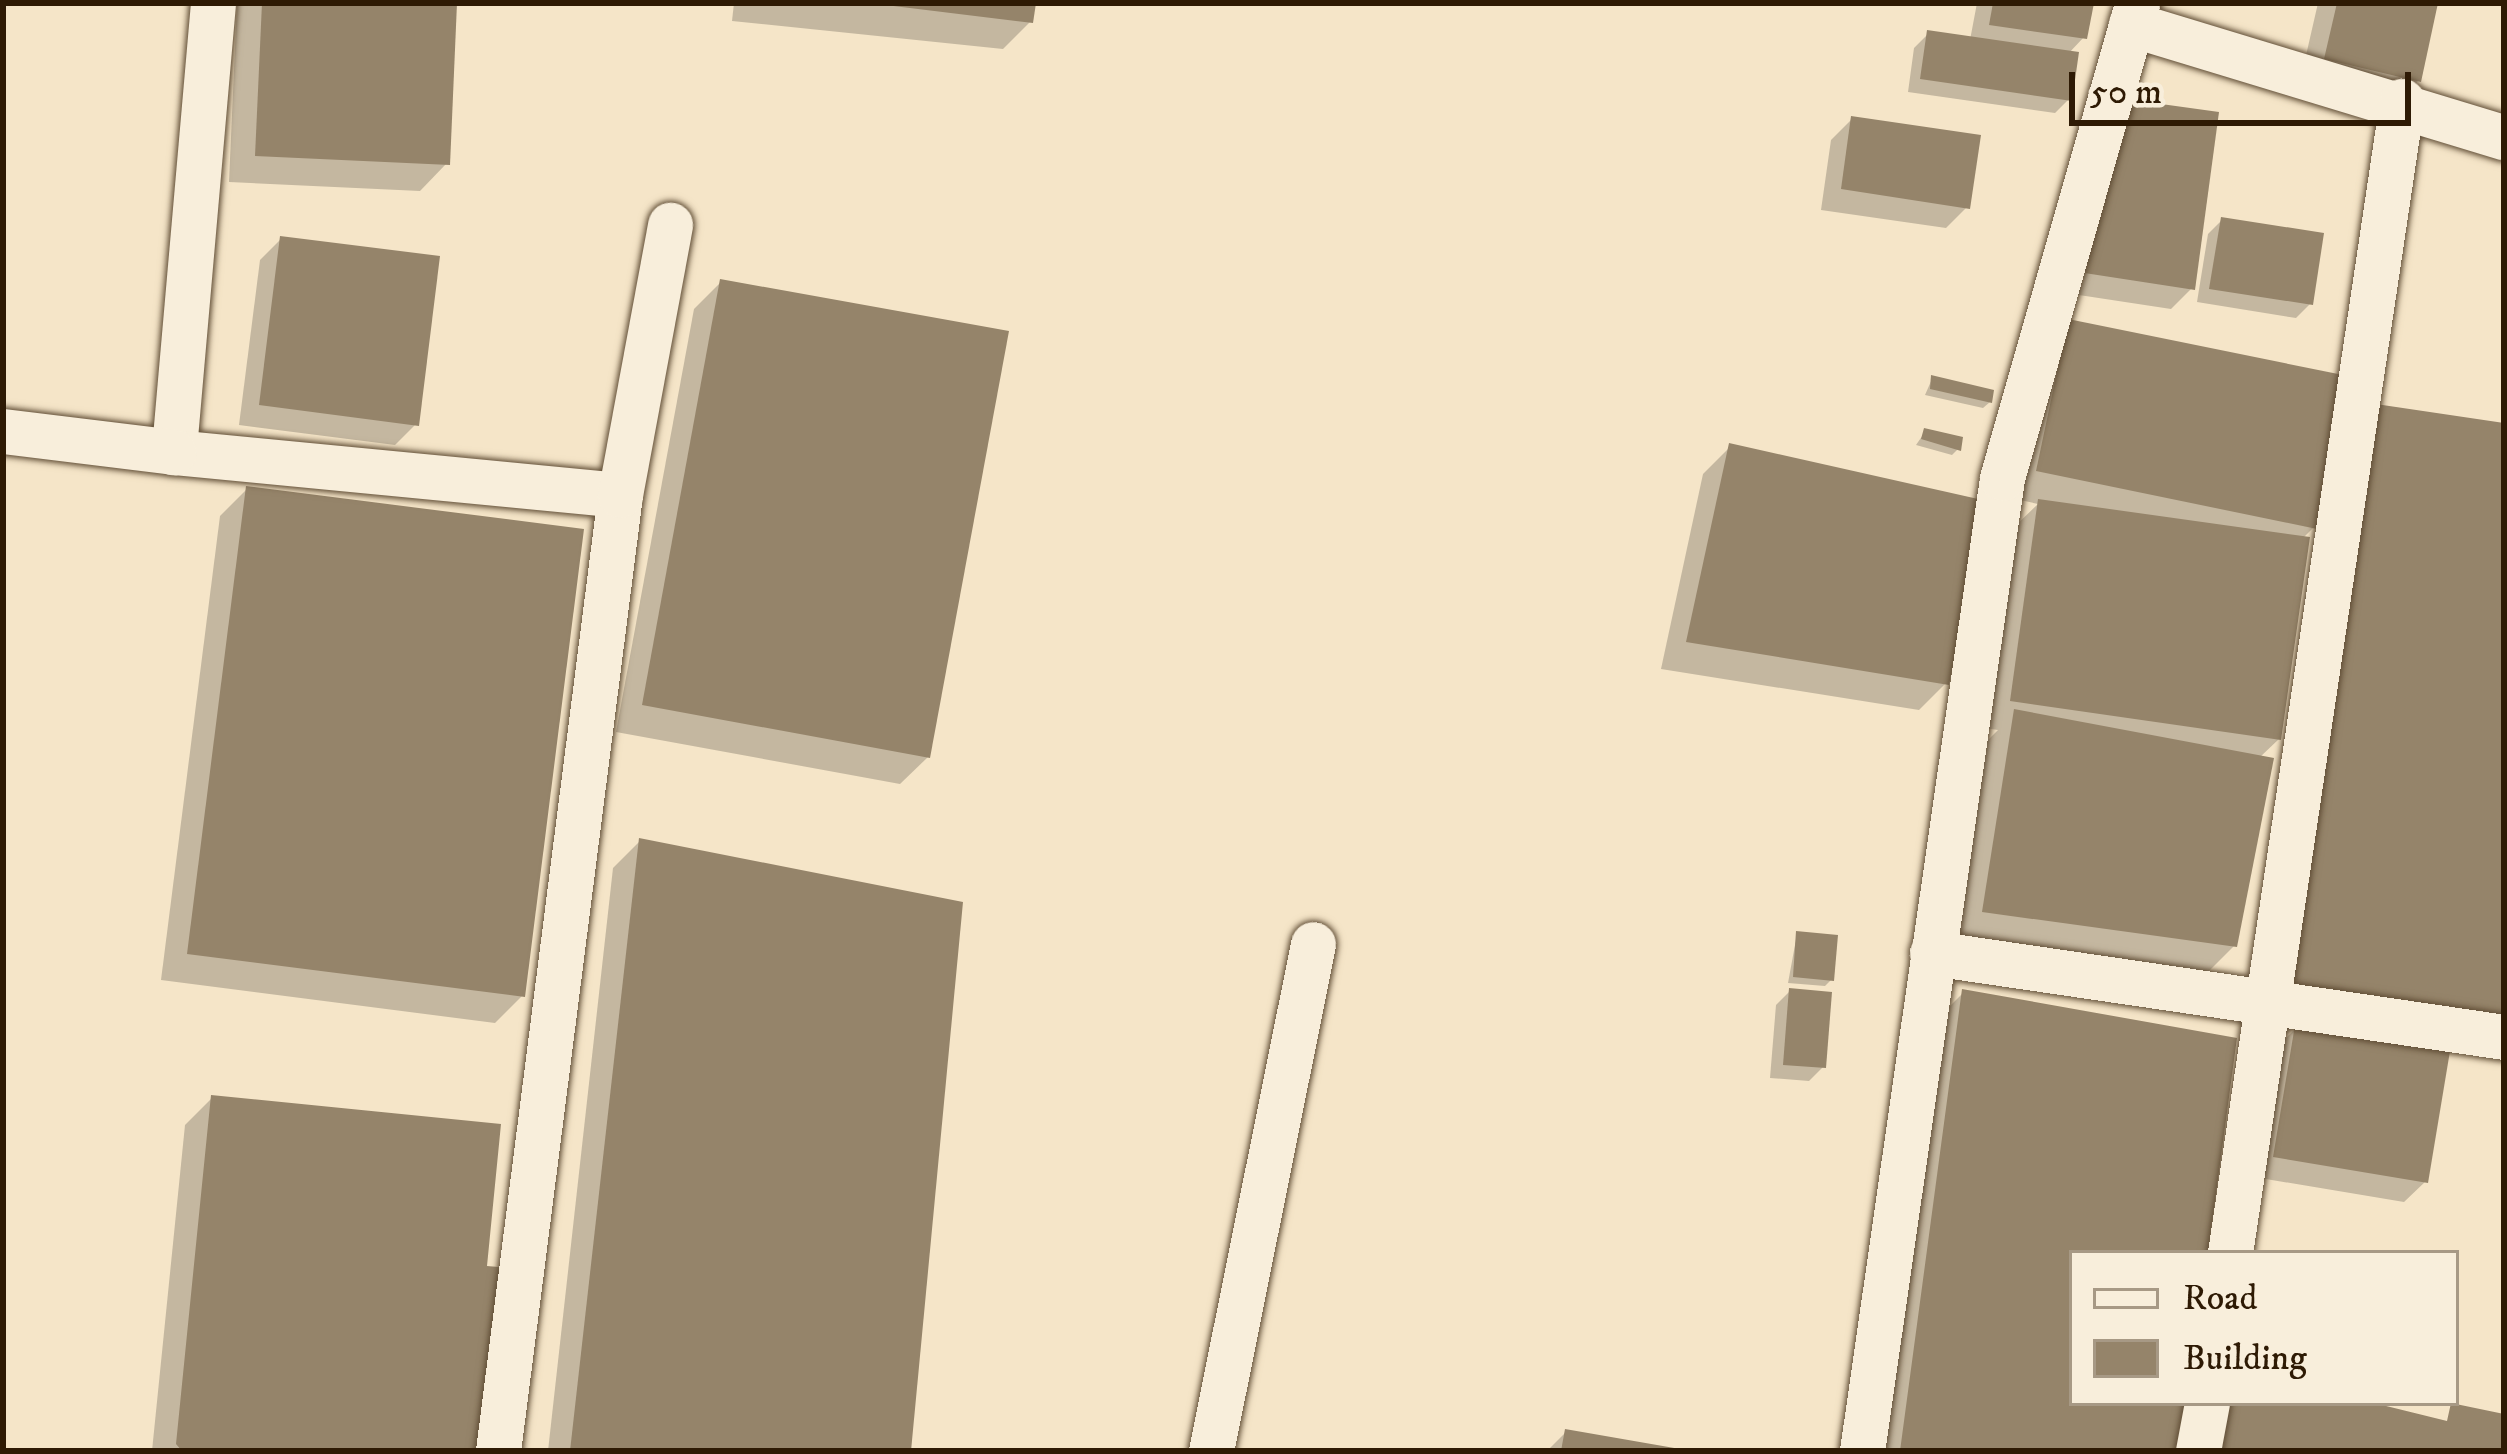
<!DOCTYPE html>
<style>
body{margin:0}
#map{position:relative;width:2507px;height:1454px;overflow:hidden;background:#f5e5c8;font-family:"IM FELL DW Pica",serif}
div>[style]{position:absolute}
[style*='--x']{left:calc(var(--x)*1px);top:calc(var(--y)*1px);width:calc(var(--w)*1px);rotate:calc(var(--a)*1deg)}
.shadow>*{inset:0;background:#0003}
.building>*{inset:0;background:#95846a}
.roads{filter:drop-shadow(0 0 3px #604d35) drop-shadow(0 0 3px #604d35)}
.minor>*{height:45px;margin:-22.5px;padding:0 22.5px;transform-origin:22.5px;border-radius:22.5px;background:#f8eedb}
span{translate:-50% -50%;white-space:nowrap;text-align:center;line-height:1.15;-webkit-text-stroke:10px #f8eedb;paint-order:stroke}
.frame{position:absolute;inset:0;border:6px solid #2e1a04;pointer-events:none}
.legend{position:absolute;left:2069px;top:1250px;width:390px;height:156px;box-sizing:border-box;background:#f8eedb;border:3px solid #a79985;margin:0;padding:15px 21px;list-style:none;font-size:36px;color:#2e1a04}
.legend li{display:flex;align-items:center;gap:24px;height:60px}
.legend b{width:60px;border:3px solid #a79985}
.scale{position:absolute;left:2069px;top:72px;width:342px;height:54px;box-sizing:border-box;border:6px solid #2e1a04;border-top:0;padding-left:15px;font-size:36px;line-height:42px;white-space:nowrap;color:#2e1a04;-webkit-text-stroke:9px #f8eedb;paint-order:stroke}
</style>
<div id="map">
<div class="shadow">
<i style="clip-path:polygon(237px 3px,454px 3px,447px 163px,420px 191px,229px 182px)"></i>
<i style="clip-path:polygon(734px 3px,1033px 3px,1030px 22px,1003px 49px,732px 21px)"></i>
<i style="clip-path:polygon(1977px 3px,2091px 3px,2084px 37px,2068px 54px,2069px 99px,2055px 113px,1908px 92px,1914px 48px,1928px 34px,1970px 40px)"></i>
<i style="clip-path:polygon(2318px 3px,2435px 3px,2419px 80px,2391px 108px,2299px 86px)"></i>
<i style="clip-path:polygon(2215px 115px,2192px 288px,2171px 309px,2046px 290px)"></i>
<i style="clip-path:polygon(1852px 119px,1967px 207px,1946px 228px,1821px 210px,1831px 140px)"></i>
<i style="clip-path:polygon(2222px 220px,2310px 304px,2296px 318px,2197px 302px,2208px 234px)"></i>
<i style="clip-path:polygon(281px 239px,416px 424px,395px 445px,239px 425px,260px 260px)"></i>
<i style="clip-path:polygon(721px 282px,928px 757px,900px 784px,616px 732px,694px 309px)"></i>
<i style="clip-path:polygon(2069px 322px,2314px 527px,2302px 539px,2279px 739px,2259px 758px,2234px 946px,2207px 973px,1956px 938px,1988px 740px,1998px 730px,1984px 728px,2012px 529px,2038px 504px,2011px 498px)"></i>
<i style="clip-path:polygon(1932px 379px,1990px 402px,1983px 408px,1925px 395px)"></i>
<i style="clip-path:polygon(2504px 426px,2448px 1049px,2426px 1181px,2404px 1202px,2254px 1177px,2275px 1049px,2299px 1025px)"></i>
<i style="clip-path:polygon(1925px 432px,1958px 449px,1952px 455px,1916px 445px)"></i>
<i style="clip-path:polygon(1730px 447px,1946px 683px,1919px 710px,1661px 669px,1703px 474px)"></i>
<i style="clip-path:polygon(247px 489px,522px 996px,495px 1023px,161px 980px,220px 516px)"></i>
<i style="clip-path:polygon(640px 841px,908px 1451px,548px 1451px,613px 868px)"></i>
<i style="clip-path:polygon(1797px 934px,1831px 980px,1825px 986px,1788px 983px)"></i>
<i style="clip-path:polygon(1790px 991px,1823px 1067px,1809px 1081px,1770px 1078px,1776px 1005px)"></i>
<i style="clip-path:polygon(1963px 993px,2205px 1253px,2072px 1253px,2072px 1403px,2176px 1451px,1878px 1451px,1936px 1020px)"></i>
<i style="clip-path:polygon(212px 1098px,484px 1268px,490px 1451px,152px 1451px,185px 1125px)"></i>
<i style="clip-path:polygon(1566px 1432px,1676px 1451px,1547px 1451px)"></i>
</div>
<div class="building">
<i style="clip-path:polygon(262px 3px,457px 3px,450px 165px,255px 156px)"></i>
<i style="clip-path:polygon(869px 3px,1036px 3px,1033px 23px)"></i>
<i style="clip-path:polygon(1993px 3px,2094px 3px,2087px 39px,1989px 25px)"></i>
<i style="clip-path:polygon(2337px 3px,2438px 3px,2421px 82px,2324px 59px)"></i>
<i style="clip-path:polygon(1927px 30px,2079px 52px,2072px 101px,1920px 79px)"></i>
<i style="clip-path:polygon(2125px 99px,2219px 112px,2195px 290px,2065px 270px)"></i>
<i style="clip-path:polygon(1851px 116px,1981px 135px,1970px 209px,1841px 189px)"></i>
<i style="clip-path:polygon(2221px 217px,2324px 233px,2313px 305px,2209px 289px)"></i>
<i style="clip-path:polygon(280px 236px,440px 256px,419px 426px,259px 405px)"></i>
<i style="clip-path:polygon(720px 279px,1009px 331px,930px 758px,642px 705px)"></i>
<i style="clip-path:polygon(2068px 319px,2348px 376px,2317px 529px,2036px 471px)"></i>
<i style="clip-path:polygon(1931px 375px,1994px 390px,1992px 403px,1930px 389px)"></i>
<i style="clip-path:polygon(2369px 403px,2504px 423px,2504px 1027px,2279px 991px)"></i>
<i style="clip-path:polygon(1924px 428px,1963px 437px,1961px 451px,1921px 439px)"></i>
<i style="clip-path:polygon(1729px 443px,1987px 501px,1949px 685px,1686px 642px)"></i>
<i style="clip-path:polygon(246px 486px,584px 529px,525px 997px,187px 954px)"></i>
<i style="clip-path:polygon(2038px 499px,2310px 537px,2281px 740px,2010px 701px)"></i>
<i style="clip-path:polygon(2014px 709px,2274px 758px,2237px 947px,1982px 912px)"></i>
<i style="clip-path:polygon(639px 838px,963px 902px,911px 1451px,570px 1451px)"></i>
<i style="clip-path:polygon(1796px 931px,1838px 935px,1834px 981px,1793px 977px)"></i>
<i style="clip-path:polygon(1789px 988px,1832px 992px,1826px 1068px,1783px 1065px)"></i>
<i style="clip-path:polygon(1962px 989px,2237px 1038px,2208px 1253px,2072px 1253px,2072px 1403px,2188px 1403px,2179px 1451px,1900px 1451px)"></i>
<i style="clip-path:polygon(2295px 1025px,2450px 1051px,2428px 1183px,2273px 1157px)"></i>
<i style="clip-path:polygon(211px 1095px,501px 1124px,487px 1266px,511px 1268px,493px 1451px,182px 1451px,176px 1444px)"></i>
<i style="clip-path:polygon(2230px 1403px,2374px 1403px,2447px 1421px,2451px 1403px,2504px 1414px,2504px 1451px,2218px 1451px)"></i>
<i style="clip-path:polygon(1565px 1429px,1680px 1449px,1680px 1451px,1561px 1451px)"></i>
</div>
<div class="roads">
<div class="minor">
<i style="--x:213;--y:3;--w:451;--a:95"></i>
<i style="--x:174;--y:452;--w:448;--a:5.5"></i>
<i style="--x:2131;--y:24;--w:390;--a:16.9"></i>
<i style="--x:3;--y:431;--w:172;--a:7"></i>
<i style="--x:1932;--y:953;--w:578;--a:8.35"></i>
<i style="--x:2230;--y:1253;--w:1165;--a:-81.51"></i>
<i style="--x:498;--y:1451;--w:964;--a:-82.73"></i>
<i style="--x:620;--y:495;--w:275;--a:-79.5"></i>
<i style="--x:1211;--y:1451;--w:517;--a:-78.62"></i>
<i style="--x:1862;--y:1451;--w:983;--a:-81.81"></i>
<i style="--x:2002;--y:478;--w:494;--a:-74.1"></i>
<i style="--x:2198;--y:1451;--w:49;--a:-79.4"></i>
</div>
</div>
<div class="frame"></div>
<ul class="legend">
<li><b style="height:15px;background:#f8eedb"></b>Road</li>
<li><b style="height:33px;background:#95846a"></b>Building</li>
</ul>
<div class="scale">50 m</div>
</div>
